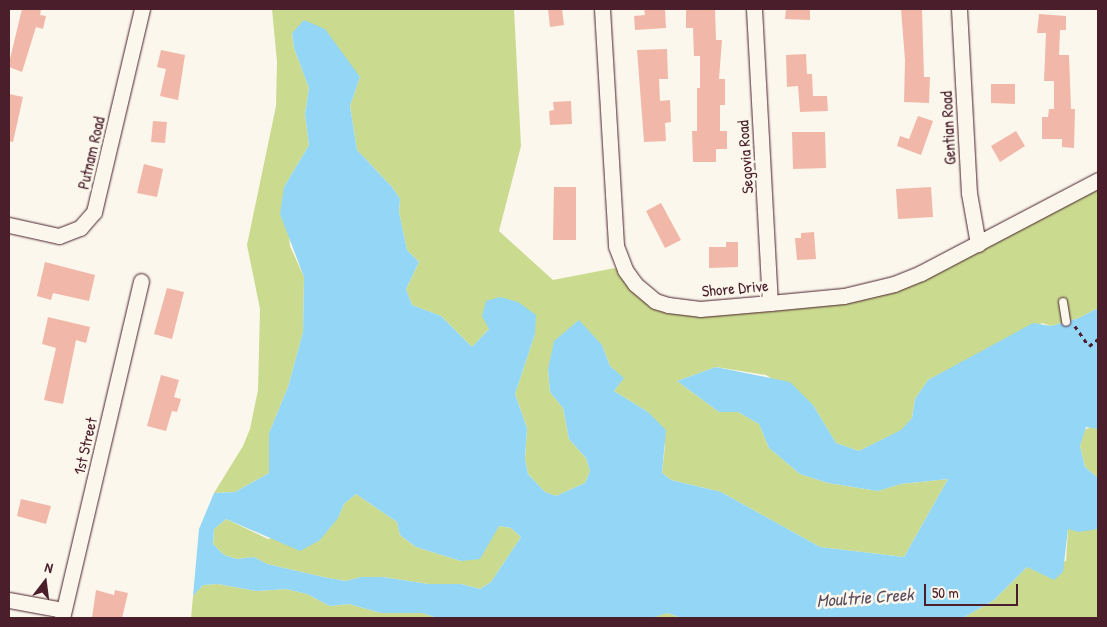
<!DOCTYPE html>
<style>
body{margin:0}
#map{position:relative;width:1107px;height:627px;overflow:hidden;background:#fbf7ec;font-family:"Patrick Hand",sans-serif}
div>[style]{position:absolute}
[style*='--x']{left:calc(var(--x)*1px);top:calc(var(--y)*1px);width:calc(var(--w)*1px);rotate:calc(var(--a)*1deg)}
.green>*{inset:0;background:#cadb8f}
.water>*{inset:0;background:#94d6f6}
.building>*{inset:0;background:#f1b8a9}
.path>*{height:2.5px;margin-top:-1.25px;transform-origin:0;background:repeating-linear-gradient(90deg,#4a1f2b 0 4px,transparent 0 8px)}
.roads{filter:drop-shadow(0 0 1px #4a1f2b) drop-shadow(0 0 1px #4a1f2b)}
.service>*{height:8px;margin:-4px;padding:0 4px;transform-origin:4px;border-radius:4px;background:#fbf7ec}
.minor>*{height:15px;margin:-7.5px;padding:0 7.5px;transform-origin:7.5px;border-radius:7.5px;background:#fbf7ec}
span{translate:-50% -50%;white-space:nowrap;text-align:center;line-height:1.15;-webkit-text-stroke:5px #fbf7ec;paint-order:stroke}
.street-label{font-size:16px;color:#4a1f2b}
.water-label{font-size:18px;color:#5c4d5e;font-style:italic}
.frame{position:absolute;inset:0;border:10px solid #4a1f2b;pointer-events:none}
.north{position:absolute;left:20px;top:557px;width:50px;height:50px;-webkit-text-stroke:4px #fbf7ec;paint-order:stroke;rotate:15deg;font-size:14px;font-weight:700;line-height:20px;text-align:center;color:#4a1f2b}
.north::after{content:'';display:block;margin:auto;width:18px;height:22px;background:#4a1f2b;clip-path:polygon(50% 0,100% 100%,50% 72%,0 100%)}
.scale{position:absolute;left:924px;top:584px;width:94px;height:22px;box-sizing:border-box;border:2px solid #4a1f2b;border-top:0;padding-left:6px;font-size:15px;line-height:18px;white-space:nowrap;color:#4a1f2b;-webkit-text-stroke:4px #fbf7ec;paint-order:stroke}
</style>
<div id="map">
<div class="green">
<i style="clip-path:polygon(272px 9px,514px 9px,521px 146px,499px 231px,553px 280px,615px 268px,638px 296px,666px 310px,888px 293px,1098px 186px,1098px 308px,1079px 318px,1051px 326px,1042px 323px,928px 380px,915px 399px,912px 418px,901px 431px,859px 451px,836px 443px,813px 405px,766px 375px,716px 367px,677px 381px,719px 412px,738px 412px,759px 424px,769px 448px,800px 474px,828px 483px,878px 491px,901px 484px,948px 479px,904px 557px,820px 547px,721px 492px,671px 480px,662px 473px,665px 445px,648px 412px,614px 391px,623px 378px,610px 366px,602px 345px,548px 369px,550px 392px,563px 408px,569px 439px,586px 458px,590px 471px,585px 483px,556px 496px,545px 492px,528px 474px,525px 459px,527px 428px,515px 394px,535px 334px,489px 329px,472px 347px,441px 316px,412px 305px,406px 289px,419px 262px,407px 250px,399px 212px,400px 199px,392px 187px,357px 150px,350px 106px,360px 77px,304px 21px,292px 34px,294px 48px,309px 88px,305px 114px,309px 145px,284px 187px,290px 246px,304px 277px,303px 332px,288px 387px,269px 433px,269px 473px,235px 492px,214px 493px,243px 446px,250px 429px,258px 390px,260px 309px,247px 245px,276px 106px,277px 62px)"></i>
<i style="clip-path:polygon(1093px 426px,1098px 429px,1098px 478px,1085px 467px,1080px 446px,1084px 430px)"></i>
<i style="clip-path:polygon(356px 494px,397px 522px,400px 535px,416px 547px,461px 561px,489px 540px,499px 526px,511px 528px,521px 537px,491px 582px,480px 589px,461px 584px,428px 584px,383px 577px,361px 577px,346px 581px,323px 577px,267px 564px,254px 557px,237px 559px,224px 555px,213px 544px,214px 529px,226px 519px,268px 539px,338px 518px,344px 504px)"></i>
<i style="clip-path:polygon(1068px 529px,1098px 529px,1098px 618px,963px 618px,994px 600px,1027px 567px,1066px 561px)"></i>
<i style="clip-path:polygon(218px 584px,256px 591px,286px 589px,307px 594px,330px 606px,349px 604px,381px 613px,422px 613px,437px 618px,191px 618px,193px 596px,203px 585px)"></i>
<i style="clip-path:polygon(667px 613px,682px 618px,652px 618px,659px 615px)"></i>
</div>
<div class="water">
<i style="clip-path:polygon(evenodd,304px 20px,325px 29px,360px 77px,350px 106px,357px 150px,392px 187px,400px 199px,399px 212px,407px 250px,419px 262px,406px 289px,412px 305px,441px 316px,472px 347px,489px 329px,482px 316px,486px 301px,500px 297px,518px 302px,536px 315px,535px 334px,515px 394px,527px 428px,525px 459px,528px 474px,545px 492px,556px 496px,585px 483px,590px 471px,586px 458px,569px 439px,563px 408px,550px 392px,548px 369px,554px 341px,579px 320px,602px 345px,610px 366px,624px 378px,614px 391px,648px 412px,666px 430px,662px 473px,671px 480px,721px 492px,820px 547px,904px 557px,948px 479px,901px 484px,878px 491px,828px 483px,800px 474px,769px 448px,759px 424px,738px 412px,719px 412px,677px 381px,716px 367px,790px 382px,813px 405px,836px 443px,859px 451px,901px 430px,912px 418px,915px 399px,928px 380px,1033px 323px,1051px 326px,1079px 318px,1098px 308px,1098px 429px,1086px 427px,1080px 446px,1085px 467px,1098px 478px,1098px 529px,1079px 532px,1068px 529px,1063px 572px,1054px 580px,1027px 567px,994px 600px,963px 618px,682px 618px,667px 613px,652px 618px,437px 618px,422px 613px,381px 613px,349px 604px,330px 606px,307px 594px,286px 589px,256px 591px,218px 584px,203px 585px,193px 596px,199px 529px,214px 493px,235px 492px,269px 473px,269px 433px,288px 387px,303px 332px,304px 277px,280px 214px,284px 187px,309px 145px,305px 114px,309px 88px,294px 48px,292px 33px,304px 20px,356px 494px,397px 522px,400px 535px,416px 547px,461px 561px,480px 559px,499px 526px,511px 528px,521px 537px,491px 582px,480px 589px,461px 584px,428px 584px,383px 577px,361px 577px,346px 581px,323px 577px,267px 564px,254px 557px,237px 559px,224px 555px,213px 544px,214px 529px,226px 519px,300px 551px,320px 540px,338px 518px,344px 504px,356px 494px)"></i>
</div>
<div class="building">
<i style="clip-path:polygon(22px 9px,41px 9px,40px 15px,46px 16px,43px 29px,36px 27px,22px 72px,9px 67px,9px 63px)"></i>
<i style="clip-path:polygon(548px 9px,562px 9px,564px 25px,550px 27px)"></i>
<i style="clip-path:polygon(644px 9px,665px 9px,666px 28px,635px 30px,634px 16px,645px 15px)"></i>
<i style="clip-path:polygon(686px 9px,715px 9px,716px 40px,722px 40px,719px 79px,725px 79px,725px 105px,720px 105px,720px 131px,727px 131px,727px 149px,716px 149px,716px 162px,693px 162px,692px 131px,697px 131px,697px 88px,700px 88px,700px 56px,694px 56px,693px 28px,686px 28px)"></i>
<i style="clip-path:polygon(786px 9px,810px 9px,810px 20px,785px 19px)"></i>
<i style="clip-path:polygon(901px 9px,922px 9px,924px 77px,930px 77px,929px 103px,904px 102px,905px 60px)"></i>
<i style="clip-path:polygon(1039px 14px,1066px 16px,1066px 30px,1060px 30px,1059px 55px,1069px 55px,1071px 109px,1075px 109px,1074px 148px,1062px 147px,1062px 139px,1042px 139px,1042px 117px,1048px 117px,1049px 109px,1054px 109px,1054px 81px,1044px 81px,1046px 33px,1037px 33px)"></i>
<i style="clip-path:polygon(667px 49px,668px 79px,659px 79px,660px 101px,670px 100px,671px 122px,665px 123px,666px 141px,644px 142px,637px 50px)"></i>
<i style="clip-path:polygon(161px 50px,185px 55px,178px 100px,160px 96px,166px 69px,157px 67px)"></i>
<i style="clip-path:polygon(806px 54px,807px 74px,812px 74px,813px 96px,827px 96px,828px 111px,800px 112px,798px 86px,787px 87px,786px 55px)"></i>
<i style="clip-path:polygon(991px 84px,1015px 84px,1015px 104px,991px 103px)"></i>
<i style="clip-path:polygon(9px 94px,23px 97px,13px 142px,9px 141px)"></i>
<i style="clip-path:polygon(571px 101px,572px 124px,550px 125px,549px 111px,554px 110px,553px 102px)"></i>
<i style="clip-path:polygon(918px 116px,933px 121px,921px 155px,897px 146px,900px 136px,909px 139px)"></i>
<i style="clip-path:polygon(153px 121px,167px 122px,165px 143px,151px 142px)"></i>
<i style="clip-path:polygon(1016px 131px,1025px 146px,1000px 162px,991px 146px)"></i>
<i style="clip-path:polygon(792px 132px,825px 132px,826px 168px,793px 169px)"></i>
<i style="clip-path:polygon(144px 164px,163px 169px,157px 197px,137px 193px)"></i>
<i style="clip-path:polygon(554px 187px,576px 187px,576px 240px,553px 240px)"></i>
<i style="clip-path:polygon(931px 187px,933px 217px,898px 219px,896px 189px)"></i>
<i style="clip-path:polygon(661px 203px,681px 240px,665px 248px,646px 211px)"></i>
<i style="clip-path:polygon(814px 232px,816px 259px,797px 260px,795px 238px,801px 238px,801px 233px)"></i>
<i style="clip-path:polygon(726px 242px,738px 242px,738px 267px,709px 268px,709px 247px,726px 247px)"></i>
<i style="clip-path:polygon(45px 262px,95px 275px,89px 301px,53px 293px,51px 300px,37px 296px)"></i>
<i style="clip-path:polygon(167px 288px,184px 292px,172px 339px,154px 334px)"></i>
<i style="clip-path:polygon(48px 317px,90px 327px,86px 343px,76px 340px,63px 404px,44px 400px,56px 348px,42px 344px)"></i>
<i style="clip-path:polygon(161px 375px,179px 380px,174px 397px,181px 399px,177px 412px,172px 411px,166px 431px,147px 426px)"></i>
<i style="clip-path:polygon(21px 499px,51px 506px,46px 524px,17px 516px)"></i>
<i style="clip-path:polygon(96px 590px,114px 595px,115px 590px,128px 593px,122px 618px,92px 618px)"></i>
</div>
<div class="path">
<i style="--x:1075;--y:326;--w:24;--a:55"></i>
<i style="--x:1089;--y:346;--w:11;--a:-38"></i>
</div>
<div class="roads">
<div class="service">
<i style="--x:1063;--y:302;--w:20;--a:81"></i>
</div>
<div class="minor">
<i style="--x:602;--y:9;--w:237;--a:86.6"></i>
<i style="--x:616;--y:246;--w:26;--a:69"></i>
<i style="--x:625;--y:270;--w:17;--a:54"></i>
<i style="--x:635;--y:284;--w:26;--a:40"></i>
<i style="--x:655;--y:301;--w:14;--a:17"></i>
<i style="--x:668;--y:305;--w:32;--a:7"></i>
<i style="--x:700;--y:309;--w:70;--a:-4.9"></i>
<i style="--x:770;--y:303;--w:74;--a:-5.4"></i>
<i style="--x:844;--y:296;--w:51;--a:-13.5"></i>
<i style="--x:894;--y:284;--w:29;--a:-22"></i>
<i style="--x:921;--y:273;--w:200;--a:-27.7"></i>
<i style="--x:754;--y:9;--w:294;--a:86.9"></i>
<i style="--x:959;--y:9;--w:184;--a:86.9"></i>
<i style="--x:969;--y:193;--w:52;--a:80"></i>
<i style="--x:9;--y:225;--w:51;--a:12.4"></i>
<i style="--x:59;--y:236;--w:22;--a:-21"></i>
<i style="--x:80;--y:228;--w:21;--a:-49"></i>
<i style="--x:94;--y:212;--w:209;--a:-76.7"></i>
<i style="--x:9;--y:600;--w:55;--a:10.5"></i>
<i style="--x:62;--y:618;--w:346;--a:-76.8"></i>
</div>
</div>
<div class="street-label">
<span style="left:948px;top:128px;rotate:-93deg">Gentian Road</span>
<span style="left:91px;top:153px;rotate:-77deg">Putnam Road</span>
<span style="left:745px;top:157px;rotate:-94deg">Segovia Road</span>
<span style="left:735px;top:288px;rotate:-5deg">Shore Drive</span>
<span style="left:85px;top:446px;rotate:-77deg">1st Street</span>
</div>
<div class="water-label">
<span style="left:865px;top:598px;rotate:-4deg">Moultrie Creek</span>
</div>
<div class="frame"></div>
<div class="north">N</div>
<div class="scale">50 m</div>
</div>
